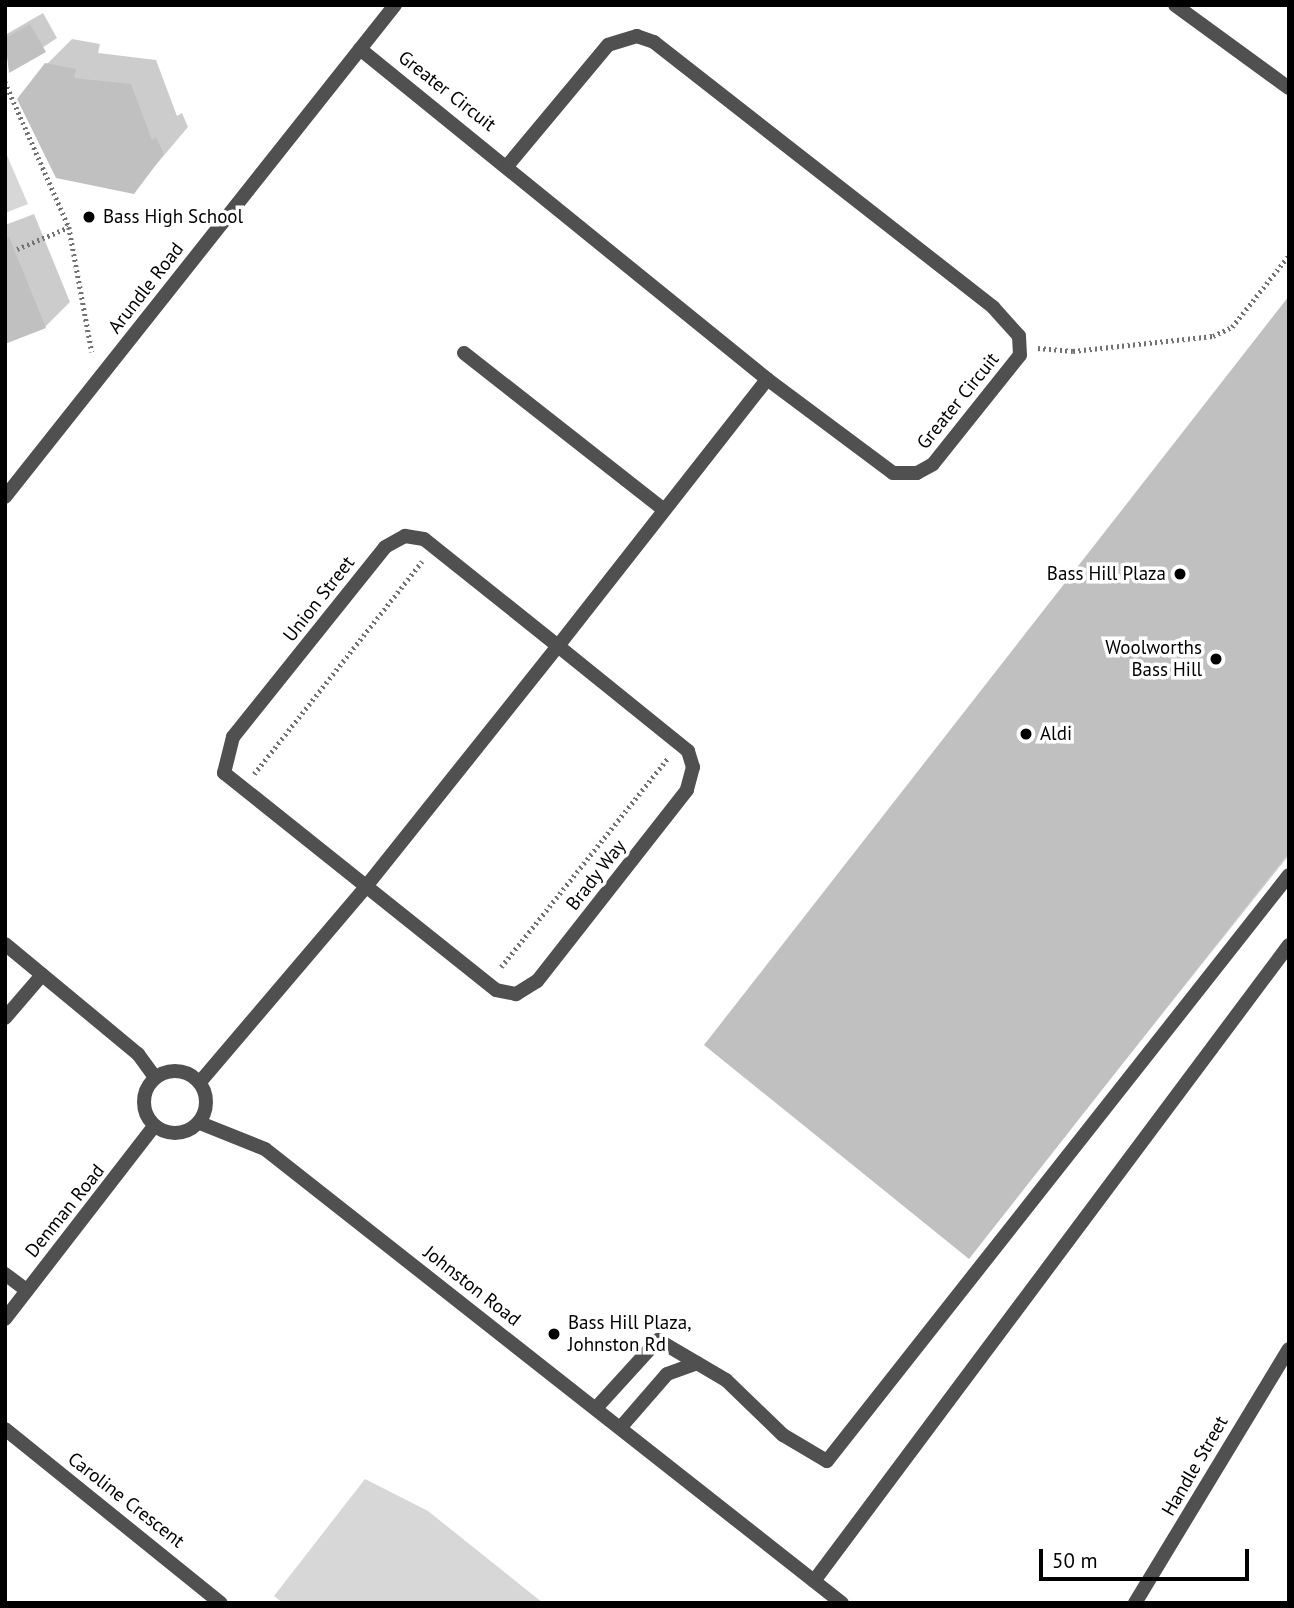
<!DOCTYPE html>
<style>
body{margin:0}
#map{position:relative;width:1294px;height:1608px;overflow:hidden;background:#fff;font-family:"PT Sans",sans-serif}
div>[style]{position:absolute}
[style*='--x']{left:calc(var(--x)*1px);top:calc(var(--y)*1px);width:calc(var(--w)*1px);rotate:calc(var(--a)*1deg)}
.green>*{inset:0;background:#d7d7d7}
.shadow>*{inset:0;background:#0003}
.building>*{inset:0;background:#c0c0c0}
.path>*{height:4.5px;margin-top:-2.25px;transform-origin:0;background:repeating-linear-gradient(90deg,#727272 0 2px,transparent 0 5.5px)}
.service>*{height:14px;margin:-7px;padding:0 7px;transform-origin:7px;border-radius:7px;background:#505050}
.minor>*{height:14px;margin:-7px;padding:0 7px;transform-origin:7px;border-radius:7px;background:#505050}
.tertiary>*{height:14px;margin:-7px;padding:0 7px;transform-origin:7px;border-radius:7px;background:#505050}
.tertiary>.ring{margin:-7px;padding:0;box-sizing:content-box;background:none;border:14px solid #505050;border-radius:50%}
.dots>*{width:19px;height:19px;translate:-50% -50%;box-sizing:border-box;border:4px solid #fff;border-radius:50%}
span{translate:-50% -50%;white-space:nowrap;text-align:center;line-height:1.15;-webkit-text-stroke:7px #fff;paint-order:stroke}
.street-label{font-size:19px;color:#000}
.poi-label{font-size:19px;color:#000}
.left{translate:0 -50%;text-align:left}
.right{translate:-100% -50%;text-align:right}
.frame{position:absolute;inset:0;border:7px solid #000;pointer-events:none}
.scale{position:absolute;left:1039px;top:1549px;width:210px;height:32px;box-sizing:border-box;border:4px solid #000;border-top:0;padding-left:9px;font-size:21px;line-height:24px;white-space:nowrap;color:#000;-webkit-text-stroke:5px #fff;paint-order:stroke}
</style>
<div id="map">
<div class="green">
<i style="clip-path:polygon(5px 151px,28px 204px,5px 213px)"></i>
<i style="clip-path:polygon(365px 1479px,428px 1511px,543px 1603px,283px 1603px,274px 1596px)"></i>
</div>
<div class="shadow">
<i style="clip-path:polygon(43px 13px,57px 38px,9px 70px,5px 35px)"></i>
<i style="clip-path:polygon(72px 39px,100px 44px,98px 53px,156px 60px,177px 116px,182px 113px,188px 127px,133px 192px,47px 64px)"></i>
<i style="clip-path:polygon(34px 214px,70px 302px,45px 327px,5px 343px,5px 225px)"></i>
<i style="clip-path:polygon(1289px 299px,1289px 855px,969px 1256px)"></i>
</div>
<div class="building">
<i style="clip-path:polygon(30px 24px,46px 52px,9px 73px,5px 38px)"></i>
<i style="clip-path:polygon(45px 63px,76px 69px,74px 78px,131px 84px,152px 140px,156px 137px,164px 154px,134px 194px,56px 178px,17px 99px)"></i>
<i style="clip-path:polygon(9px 237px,46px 328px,5px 344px,5px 239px)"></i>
<i style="clip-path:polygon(1289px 296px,1289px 852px,969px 1259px,704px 1045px)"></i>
</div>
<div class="path">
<i style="--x:5;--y:82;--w:158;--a:66.2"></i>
<i style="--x:69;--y:227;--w:127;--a:79.6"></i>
<i style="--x:17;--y:249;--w:56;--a:-22.9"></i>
<i style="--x:1038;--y:348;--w:35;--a:5"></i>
<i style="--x:1073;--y:351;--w:141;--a:-6.1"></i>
<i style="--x:1213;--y:336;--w:21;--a:-25"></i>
<i style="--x:1232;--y:327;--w:92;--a:-51.6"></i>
<i style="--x:254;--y:774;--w:271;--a:-51.7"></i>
<i style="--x:501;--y:967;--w:268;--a:-51.4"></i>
</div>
<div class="service">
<i style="--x:464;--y:353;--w:254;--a:38.1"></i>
<i style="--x:364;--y:889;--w:311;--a:-51.4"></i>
<i style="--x:5;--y:1018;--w:57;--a:-49.3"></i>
<i style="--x:5;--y:1274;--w:26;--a:37"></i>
<i style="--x:597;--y:1407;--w:91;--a:-47.7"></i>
<i style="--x:658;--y:1340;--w:79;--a:30.5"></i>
<i style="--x:726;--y:1380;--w:79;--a:44"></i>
<i style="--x:783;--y:1435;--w:51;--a:30.6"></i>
<i style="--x:827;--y:1461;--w:746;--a:-51.75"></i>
<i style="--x:621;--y:1427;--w:70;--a:-49"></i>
<i style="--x:667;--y:1374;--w:32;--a:-20"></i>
<i style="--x:814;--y:1581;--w:794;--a:-53.25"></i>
</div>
<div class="minor">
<i style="--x:1175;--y:5;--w:141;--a:36.1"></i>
<i style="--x:360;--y:49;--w:524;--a:39.04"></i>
<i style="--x:767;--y:379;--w:157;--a:36.7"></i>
<i style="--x:893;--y:473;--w:24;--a:0"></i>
<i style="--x:917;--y:473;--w:18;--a:-29"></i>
<i style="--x:933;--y:464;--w:139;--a:-51.4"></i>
<i style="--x:1020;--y:355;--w:19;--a:-93"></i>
<i style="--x:1019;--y:336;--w:39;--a:-132"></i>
<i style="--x:993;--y:307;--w:430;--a:-142"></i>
<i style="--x:654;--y:42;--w:18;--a:-161"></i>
<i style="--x:637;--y:36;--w:30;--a:163"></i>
<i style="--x:608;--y:45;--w:155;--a:129.8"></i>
<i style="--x:558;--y:646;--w:167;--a:38.9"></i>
<i style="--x:688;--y:751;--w:17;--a:73"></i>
<i style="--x:693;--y:767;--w:24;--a:105"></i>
<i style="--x:687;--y:790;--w:243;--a:128.1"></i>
<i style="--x:537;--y:981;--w:25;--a:148"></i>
<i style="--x:516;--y:994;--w:20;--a:-169"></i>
<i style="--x:496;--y:990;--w:348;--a:-141.4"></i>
<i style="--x:224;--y:773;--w:37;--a:-76"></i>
<i style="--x:233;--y:737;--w:243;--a:-51.3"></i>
<i style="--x:385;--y:547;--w:23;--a:-29"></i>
<i style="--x:405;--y:536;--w:19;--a:9"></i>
<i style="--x:424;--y:539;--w:171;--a:38.6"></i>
<i style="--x:558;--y:646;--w:339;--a:-51.9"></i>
<i style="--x:200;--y:1082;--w:253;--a:-49.6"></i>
<i style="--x:5;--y:1429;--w:277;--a:38.9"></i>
<i style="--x:1135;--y:1603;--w:297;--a:-58.8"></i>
</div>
<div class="tertiary">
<i style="--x:5;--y:497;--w:628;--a:-51.6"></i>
<i style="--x:5;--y:944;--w:173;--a:39.6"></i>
<i style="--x:138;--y:1054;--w:29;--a:54"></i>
<i class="ring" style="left:144px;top:1071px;width:48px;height:48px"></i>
<i style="--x:200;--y:1123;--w:70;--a:21.8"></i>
<i style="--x:265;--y:1149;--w:734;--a:38.2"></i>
<i style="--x:5;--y:1319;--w:244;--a:-52.3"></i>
</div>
<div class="dots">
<i style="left:89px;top:217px;background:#000"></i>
<i style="left:1180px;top:574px;background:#000"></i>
<i style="left:1216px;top:659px;background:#000"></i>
<i style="left:1026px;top:734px;background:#000"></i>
<i style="left:554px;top:1334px;background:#000"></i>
</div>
<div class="street-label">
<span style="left:447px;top:91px;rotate:38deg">Greater Circuit</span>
<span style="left:146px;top:288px;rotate:-52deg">Arundle Road</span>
<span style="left:958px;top:401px;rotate:-51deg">Greater Circuit</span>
<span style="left:319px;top:599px;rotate:-52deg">Union Street</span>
<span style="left:596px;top:875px;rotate:-52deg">Brady Way</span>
<span style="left:65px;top:1211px;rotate:-51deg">Denman Road</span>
<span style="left:472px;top:1286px;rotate:38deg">Johnston Road</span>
<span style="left:1195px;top:1466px;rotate:-60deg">Handle Street</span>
<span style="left:126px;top:1500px;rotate:38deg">Caroline Crescent</span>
</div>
<div class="poi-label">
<span class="left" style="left:103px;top:217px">Bass High School</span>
<span class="right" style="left:1166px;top:574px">Bass Hill Plaza</span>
<span class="right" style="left:1202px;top:659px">Woolworths<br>Bass Hill</span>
<span class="left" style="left:1040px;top:734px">Aldi</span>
<span class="left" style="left:568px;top:1334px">Bass Hill Plaza,<br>Johnston Rd</span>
</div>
<div class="frame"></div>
<div class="scale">50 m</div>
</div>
